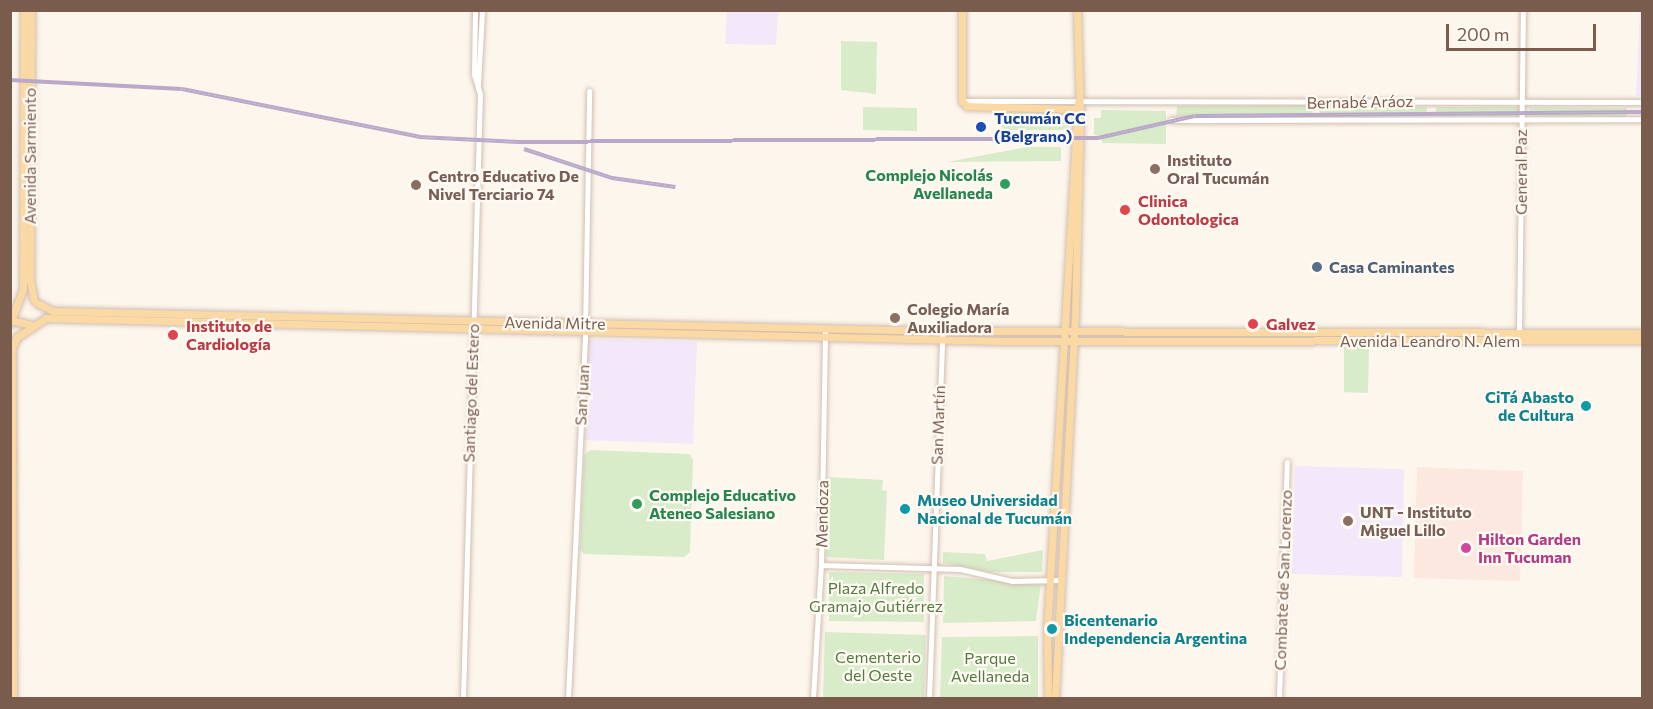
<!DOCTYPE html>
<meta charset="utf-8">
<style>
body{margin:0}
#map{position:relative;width:1653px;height:709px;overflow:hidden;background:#fdf6ec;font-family:Commissioner,sans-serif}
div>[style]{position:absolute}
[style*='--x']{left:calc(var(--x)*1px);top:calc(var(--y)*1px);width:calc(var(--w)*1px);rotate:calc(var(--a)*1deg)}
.commercial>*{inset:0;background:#fde8e0}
.education>*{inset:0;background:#f3e8fa}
.green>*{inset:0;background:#d8ecc9}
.roads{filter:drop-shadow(0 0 2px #d1beb0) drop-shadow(0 0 2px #d1beb0)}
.minor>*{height:5px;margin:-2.5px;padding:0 2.5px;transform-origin:2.5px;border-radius:2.5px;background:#fff}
.major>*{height:7px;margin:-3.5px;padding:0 3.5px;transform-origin:3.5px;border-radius:3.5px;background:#fbd9a5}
.rail>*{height:4px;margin-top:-2px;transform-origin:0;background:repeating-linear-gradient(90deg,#fffaf3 0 4.5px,#b9a8c9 0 9px);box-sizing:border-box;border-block:2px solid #b9a8c9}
.dots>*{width:16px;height:16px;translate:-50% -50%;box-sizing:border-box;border:3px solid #fffaf3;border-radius:50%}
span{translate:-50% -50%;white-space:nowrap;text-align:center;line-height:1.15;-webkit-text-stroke:4.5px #fffaf3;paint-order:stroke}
.street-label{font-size:16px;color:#7a5c4d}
.transit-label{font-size:16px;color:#164399;font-weight:700}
.left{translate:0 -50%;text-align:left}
.education-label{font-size:16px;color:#785e54;font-weight:700}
.leisure-label{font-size:16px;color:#27864d;font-weight:700}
.right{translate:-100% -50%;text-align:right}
.health-label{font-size:16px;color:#be3a42;font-weight:700}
.service-label{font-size:16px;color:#4e5e75;font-weight:700}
.culture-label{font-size:16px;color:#0d838f;font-weight:700}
.hotel-label{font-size:16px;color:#b23c85;font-weight:700}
.park-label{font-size:16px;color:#537a41}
.frame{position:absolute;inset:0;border:12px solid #7a5c4d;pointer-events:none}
.scale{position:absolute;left:1446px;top:24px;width:150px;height:27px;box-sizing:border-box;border:3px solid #7a5c4d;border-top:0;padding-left:8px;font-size:18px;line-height:21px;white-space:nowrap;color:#7a5c4d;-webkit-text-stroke:4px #fffaf3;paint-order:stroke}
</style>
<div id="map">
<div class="commercial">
<i style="clip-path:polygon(1417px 467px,1523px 471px,1520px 581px,1414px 578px)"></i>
</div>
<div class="education">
<i style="clip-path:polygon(727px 11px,778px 11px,776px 45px,725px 44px)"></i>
<i style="clip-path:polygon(1640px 11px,1642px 11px,1642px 96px,1636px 96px)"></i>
<i style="clip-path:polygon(588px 339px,697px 342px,693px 444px,585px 440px)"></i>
<i style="clip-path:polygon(1295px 466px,1404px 469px,1402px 577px,1292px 574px)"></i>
</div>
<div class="green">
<i style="clip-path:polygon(841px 41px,877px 42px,876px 94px,841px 90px)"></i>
<i style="clip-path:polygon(1310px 105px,1313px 113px,1176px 116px,1177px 106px)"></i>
<i style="clip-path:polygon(1318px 106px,1427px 107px,1426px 116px,1321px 116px)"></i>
<i style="clip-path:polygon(863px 107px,917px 108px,917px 131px,863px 130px)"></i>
<i style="clip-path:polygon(1436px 107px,1520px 107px,1520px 116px,1436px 116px)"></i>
<i style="clip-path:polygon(1529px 107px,1627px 108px,1626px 117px,1530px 116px)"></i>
<i style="clip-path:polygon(1101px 110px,1166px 111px,1166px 144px,1102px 143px,1102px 136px,1094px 135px,1094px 118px,1101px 118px)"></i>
<i style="clip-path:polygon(995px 112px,1069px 113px,1069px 130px,1002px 130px,1002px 119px,995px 119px)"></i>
<i style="clip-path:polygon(1027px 147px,1061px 147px,1061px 161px,947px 162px)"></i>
<i style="clip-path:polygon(1344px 345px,1369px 345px,1368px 393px,1344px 392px)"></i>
<i style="clip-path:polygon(590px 450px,689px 454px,693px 459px,690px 552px,684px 557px,584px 554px,580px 550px,584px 455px)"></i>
<i style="clip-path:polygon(830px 477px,883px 480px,882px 490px,887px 491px,884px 560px,826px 557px)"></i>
<i style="clip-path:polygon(1043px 550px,1042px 572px,990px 572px,943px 563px,943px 552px,985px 554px,987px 561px)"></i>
<i style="clip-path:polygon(829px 572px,924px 574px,924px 622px,829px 621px)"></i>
<i style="clip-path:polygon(944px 576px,1041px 584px,1036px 621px,943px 623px)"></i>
<i style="clip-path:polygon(825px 632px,926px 635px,924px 698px,823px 698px)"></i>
<i style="clip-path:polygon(1038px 636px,1038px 698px,940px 698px,942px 637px)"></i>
</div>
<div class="roads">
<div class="minor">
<i style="--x:478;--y:85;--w:75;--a:-86.9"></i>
<i style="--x:962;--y:101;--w:680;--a:0.08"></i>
<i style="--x:1171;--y:120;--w:471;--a:-0.1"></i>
<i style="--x:1519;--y:333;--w:323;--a:-89.3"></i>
<i style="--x:821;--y:565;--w:139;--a:1.6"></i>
<i style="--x:960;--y:569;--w:53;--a:13"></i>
<i style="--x:1012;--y:581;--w:48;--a:-1.2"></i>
<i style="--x:463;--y:698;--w:604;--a:-88.39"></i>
<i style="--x:480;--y:94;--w:21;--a:-107"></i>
<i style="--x:474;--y:74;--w:64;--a:-89.1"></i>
<i style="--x:568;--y:698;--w:367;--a:-87.3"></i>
<i style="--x:585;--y:331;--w:240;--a:-89"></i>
<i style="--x:813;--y:698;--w:133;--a:-86.6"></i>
<i style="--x:821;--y:565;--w:236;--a:-89"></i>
<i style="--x:929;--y:698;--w:362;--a:-87.9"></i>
<i style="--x:1279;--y:698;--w:236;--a:-88.1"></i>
</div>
<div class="major">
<i style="--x:31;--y:10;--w:270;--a:90.2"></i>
<i style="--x:30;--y:280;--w:20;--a:79"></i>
<i style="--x:962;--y:10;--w:91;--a:90"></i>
<i style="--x:962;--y:101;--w:7;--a:45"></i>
<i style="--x:967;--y:106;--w:107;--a:1.6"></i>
<i style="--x:37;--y:303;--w:18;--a:27"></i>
<i style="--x:53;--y:311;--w:889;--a:1.29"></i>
<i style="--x:942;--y:331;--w:700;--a:0.16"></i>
<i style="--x:10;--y:320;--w:23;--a:13"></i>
<i style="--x:10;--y:323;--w:36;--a:-69"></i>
<i style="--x:23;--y:289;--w:279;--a:-89.8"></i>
<i style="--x:13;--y:698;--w:350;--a:-90.2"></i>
<i style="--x:12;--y:348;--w:12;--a:-66"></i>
<i style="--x:17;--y:337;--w:35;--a:-33"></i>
<i style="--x:46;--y:318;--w:957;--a:1.38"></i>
<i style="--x:1003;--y:341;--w:639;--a:-0.09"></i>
<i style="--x:1048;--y:698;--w:68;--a:-90.8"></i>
<i style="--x:1047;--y:630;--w:529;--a:-86.64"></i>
<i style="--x:1055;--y:698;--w:382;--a:-87"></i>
<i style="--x:1075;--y:317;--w:207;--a:-88.6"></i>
<i style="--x:1080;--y:110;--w:100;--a:-91.7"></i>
</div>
</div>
<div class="rail">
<i style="--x:10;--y:80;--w:172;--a:3"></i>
<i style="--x:182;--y:89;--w:242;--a:11.4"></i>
<i style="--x:419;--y:137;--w:100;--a:2.9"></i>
<i style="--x:519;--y:142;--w:579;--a:-0.4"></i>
<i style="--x:1098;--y:138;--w:99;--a:-12.8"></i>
<i style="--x:1195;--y:116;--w:447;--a:-0.5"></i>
<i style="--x:524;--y:149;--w:93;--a:18.2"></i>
<i style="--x:612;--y:178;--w:64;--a:8.1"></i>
</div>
<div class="dots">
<i style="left:981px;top:127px;background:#1a4fb4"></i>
<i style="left:1155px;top:169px;background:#8d6e63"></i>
<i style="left:1005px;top:184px;background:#2e9e5b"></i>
<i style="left:416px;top:185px;background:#8d6e63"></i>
<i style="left:1125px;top:210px;background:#e0444e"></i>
<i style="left:1317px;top:267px;background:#5c6f8a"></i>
<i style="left:895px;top:318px;background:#8d6e63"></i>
<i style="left:1253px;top:324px;background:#e0444e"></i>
<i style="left:173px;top:335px;background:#e0444e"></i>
<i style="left:1586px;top:406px;background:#0f9aa8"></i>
<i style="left:637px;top:504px;background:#2e9e5b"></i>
<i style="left:905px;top:509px;background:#0f9aa8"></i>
<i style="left:1348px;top:521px;background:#8d6e63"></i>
<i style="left:1466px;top:548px;background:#d1479c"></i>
<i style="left:1052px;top:629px;background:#0f9aa8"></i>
</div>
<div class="street-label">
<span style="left:1360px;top:102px;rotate:-1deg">Bernabé Aráoz</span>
<span style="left:30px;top:156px;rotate:-90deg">Avenida Sarmiento</span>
<span style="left:1521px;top:172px;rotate:-90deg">General Paz</span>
<span style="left:555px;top:323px;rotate:1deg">Avenida Mitre</span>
<span style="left:1430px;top:341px">Avenida Leandro N. Alem</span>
<span style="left:471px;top:393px;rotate:-88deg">Santiago del Estero</span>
<span style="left:582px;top:395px;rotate:-87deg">San Juan</span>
<span style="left:938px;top:425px;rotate:-88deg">San Martín</span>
<span style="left:822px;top:514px;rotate:-89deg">Mendoza</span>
<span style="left:1283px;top:580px;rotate:-88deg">Combate de San Lorenzo</span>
</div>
<div class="transit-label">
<span class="left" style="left:994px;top:127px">Tucumán CC<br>(Belgrano)</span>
</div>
<div class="education-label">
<span class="left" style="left:1167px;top:169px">Instituto<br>Oral Tucumán</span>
<span class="left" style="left:428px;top:185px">Centro Educativo De<br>Nivel Terciario 74</span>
<span class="left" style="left:907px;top:318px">Colegio María<br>Auxiliadora</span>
<span class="left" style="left:1360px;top:521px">UNT - Instituto<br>Miguel Lillo</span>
</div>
<div class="leisure-label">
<span class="right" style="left:993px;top:184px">Complejo Nicolás<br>Avellaneda</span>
<span class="left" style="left:649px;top:504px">Complejo Educativo<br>Ateneo Salesiano</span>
</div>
<div class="health-label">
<span class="left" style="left:1138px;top:210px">Clinica<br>Odontologica</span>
<span class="left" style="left:1266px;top:324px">Galvez</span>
<span class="left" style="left:186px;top:335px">Instituto de<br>Cardiología</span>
</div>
<div class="service-label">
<span class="left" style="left:1329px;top:267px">Casa Caminantes</span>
</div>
<div class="culture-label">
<span class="right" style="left:1574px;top:406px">CiTá Abasto<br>de Cultura</span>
<span class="left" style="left:917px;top:509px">Museo Universidad<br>Nacional de Tucumán</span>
<span class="left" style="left:1064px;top:629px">Bicentenario<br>Independencia Argentina</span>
</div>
<div class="hotel-label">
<span class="left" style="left:1478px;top:548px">Hilton Garden<br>Inn Tucuman</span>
</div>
<div class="park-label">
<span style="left:876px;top:597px">Plaza Alfredo<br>Gramajo Gutiérrez</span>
<span style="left:878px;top:666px">Cementerio<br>del Oeste</span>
<span style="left:990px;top:667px">Parque<br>Avellaneda</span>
</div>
<div class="frame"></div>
<div class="scale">200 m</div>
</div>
